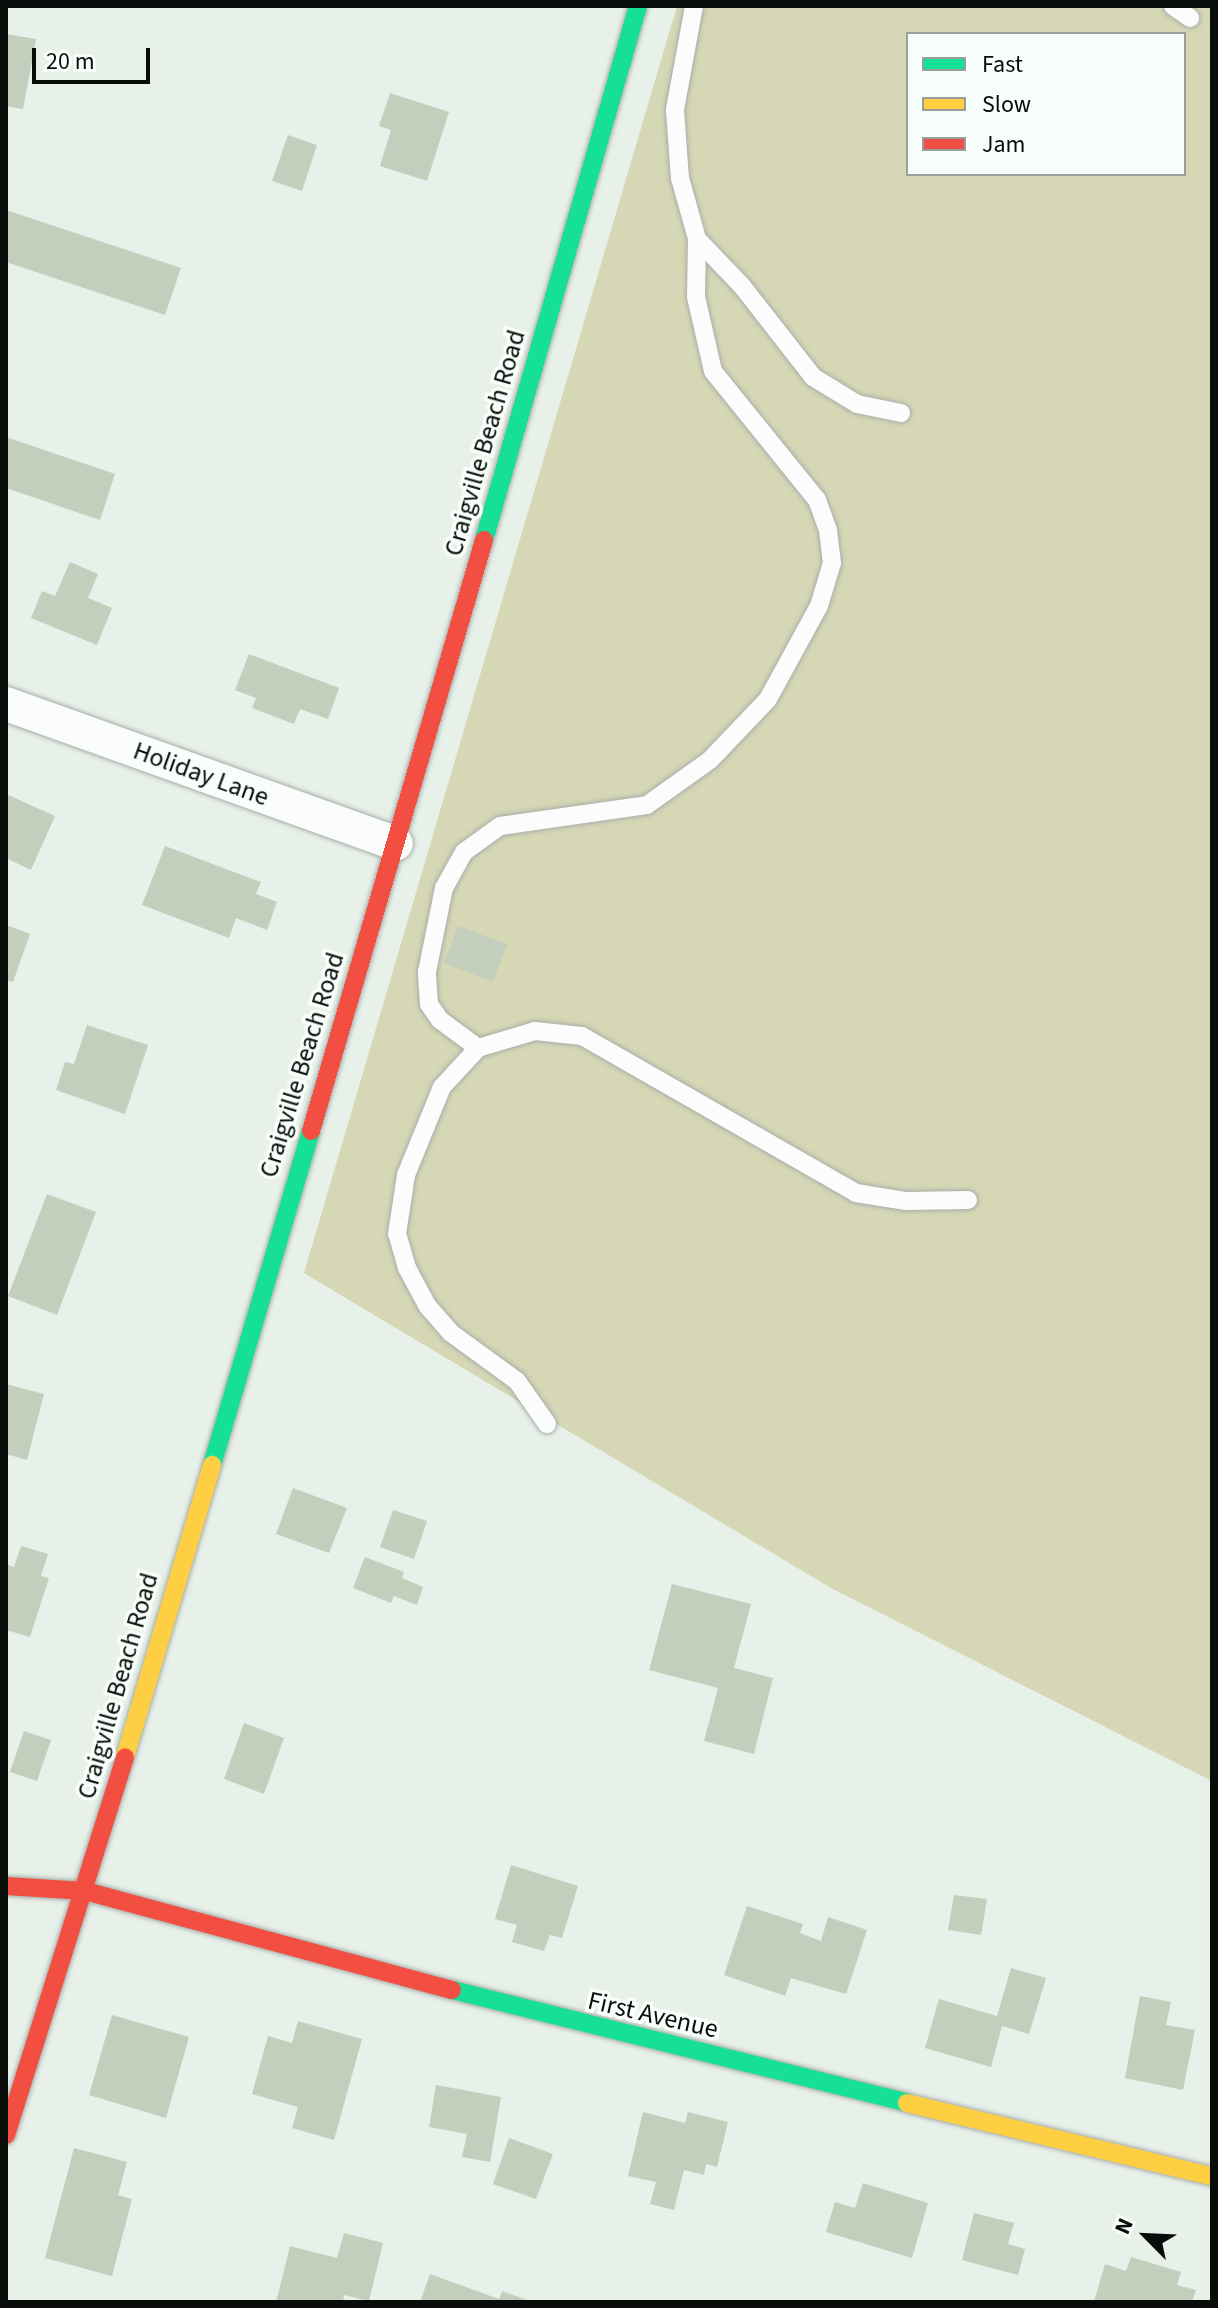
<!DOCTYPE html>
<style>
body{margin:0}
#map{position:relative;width:1218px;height:2308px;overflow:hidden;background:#e7f0e9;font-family:"Source Sans 3",sans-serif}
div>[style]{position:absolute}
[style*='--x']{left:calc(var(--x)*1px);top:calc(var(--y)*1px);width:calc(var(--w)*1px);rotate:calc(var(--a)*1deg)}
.green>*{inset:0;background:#d6d7b5}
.building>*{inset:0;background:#c3cebc}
.roads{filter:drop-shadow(0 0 2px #a8aea9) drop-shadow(0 0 2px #a8aea9)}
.lane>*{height:18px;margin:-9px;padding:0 9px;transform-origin:9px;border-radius:9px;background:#fbfdfc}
.street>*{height:34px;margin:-17px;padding:0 17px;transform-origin:17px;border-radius:17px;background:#fbfdfc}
.fast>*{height:18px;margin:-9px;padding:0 9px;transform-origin:9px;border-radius:9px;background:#16e098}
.slow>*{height:18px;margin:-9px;padding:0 9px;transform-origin:9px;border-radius:9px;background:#ffcf43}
.jam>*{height:18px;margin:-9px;padding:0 9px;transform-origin:9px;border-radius:9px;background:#f24e42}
span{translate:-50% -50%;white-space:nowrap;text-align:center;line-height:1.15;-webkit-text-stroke:7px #f8fef9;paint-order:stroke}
.street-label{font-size:26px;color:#080d09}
.frame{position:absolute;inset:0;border:8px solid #080d09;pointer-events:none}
.legend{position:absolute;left:906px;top:32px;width:280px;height:144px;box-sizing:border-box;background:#f8fef9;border:2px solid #989e99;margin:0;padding:10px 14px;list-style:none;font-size:24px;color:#080d09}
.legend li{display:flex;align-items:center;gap:16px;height:40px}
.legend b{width:40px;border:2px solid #989e99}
.north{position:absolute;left:1106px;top:2196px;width:80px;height:80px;-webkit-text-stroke:6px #f8fef9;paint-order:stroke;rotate:294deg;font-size:22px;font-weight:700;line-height:32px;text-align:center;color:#080d09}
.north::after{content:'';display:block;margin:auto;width:28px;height:36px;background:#080d09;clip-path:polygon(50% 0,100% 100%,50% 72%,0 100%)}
.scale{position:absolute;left:32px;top:48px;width:118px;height:36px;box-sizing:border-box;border:4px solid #080d09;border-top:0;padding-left:10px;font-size:24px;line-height:28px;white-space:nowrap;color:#080d09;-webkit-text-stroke:6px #f8fef9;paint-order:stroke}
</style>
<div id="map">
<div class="green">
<i style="clip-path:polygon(evenodd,677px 6px,1212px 6px,1212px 1781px,831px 1588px,304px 1273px,677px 6px,908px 34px,1184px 34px,1184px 174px,908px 174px,908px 34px)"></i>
</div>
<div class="building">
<i style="clip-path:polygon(6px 34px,36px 39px,23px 109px,6px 106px)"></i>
<i style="clip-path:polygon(390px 93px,449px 112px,427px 181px,380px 166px,391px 130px,379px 126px)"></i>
<i style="clip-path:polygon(288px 135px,317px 145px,302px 191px,272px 181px)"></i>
<i style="clip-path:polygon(6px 210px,181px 268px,165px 315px,6px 262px)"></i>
<i style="clip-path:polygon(6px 437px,115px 474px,100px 520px,6px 488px)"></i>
<i style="clip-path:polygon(70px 562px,98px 574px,88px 598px,112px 608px,97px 645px,31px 618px,42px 591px,55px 596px)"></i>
<i style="clip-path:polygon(249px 654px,339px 688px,328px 719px,300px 709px,294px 724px,252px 708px,256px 698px,235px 690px)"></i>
<i style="clip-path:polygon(6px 794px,55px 816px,31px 870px,6px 858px)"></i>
<i style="clip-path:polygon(165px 846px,261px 882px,256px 894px,277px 902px,267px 930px,236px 918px,229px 938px,142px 905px)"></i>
<i style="clip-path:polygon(6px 925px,30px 934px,13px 982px,6px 980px)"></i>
<i style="clip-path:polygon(458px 926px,507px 944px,493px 982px,444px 963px)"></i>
<i style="clip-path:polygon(87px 1025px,148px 1045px,125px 1114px,56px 1090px,65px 1062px,74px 1064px)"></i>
<i style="clip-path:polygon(47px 1194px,96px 1212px,57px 1315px,8px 1296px)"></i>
<i style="clip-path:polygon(6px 1384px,44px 1394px,27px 1460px,6px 1454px)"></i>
<i style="clip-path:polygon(293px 1488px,347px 1508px,329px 1553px,276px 1534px)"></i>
<i style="clip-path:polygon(393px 1510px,427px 1521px,414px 1559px,380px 1547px)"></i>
<i style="clip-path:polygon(21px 1546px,48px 1554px,41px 1576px,49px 1578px,30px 1637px,6px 1630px,6px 1564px,14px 1567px)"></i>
<i style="clip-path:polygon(365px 1557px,404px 1572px,402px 1578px,423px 1587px,417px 1605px,394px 1596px,391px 1603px,353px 1588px)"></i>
<i style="clip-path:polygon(672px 1584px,751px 1604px,734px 1668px,773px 1678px,754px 1754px,704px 1741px,718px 1688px,649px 1670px)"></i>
<i style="clip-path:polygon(244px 1723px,284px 1738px,264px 1794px,224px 1779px)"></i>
<i style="clip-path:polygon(24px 1731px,51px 1740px,37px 1781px,10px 1772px)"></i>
<i style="clip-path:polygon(511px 1865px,578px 1886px,562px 1938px,550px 1935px,544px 1951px,512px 1942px,517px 1925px,495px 1919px)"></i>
<i style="clip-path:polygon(954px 1895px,987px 1899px,981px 1935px,948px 1930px)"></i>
<i style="clip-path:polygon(747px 1906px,803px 1924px,800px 1933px,821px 1941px,828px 1917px,867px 1930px,846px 1994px,791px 1978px,785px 1996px,724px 1975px)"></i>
<i style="clip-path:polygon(1011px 1968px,1046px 1978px,1029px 2034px,1002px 2026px,991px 2067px,925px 2048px,939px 1999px,997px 2016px)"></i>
<i style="clip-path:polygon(1140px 1996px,1171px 2002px,1166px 2025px,1195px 2030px,1183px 2090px,1125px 2078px)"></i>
<i style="clip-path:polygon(112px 2015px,189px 2037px,166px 2118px,89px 2095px)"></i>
<i style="clip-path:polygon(298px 2021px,362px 2039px,334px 2140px,292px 2128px,298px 2107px,252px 2094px,268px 2036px,292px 2043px)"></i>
<i style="clip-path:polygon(436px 2085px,501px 2097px,490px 2162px,462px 2157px,467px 2134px,429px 2127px)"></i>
<i style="clip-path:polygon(643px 2112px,685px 2123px,688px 2112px,728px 2122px,717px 2167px,706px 2164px,704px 2175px,684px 2170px,674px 2210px,650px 2204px,656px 2182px,628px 2176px)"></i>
<i style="clip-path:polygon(509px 2138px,553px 2154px,536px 2199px,493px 2184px)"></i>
<i style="clip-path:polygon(74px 2148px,127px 2162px,118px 2195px,132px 2199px,112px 2276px,45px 2258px)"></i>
<i style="clip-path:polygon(863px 2183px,928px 2203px,912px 2258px,826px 2232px,835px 2202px,855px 2208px)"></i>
<i style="clip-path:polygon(974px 2213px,1014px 2223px,1008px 2244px,1025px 2249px,1018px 2275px,962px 2260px)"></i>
<i style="clip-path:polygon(344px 2233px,383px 2243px,369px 2301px,344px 2295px,343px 2302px,276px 2302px,290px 2246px,337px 2258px)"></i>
<i style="clip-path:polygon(1131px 2257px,1181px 2272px,1177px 2285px,1196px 2290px,1192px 2302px,1094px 2302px,1105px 2264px,1126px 2271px)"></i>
<i style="clip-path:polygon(430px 2274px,499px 2299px,502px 2291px,533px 2302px,420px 2302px)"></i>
</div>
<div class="roads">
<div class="lane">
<i style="--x:694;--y:6;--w:106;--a:100.4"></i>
<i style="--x:675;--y:110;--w:68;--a:85.8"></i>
<i style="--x:680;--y:178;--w:63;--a:74.4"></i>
<i style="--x:697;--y:239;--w:65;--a:46.2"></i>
<i style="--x:742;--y:286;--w:115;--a:52"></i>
<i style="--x:813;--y:377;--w:52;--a:31.5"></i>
<i style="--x:857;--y:404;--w:45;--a:11.6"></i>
<i style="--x:1173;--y:6;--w:21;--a:35"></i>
<i style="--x:478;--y:1048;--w:47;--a:-143.6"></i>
<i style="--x:440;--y:1020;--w:19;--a:-125"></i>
<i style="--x:429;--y:1004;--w:32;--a:-94"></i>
<i style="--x:427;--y:972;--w:86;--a:-78.6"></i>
<i style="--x:444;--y:888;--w:41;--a:-60.9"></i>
<i style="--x:464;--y:852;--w:44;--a:-35.8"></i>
<i style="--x:500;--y:826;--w:148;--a:-8.1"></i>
<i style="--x:647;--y:805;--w:77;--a:-35.5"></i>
<i style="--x:710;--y:760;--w:84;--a:-46.4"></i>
<i style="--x:768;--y:699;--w:106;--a:-61.3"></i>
<i style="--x:819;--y:606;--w:45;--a:-73.2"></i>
<i style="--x:832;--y:563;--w:33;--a:-97"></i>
<i style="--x:828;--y:530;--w:32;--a:-110"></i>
<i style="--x:817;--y:500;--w:166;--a:-128.9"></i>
<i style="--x:713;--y:371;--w:76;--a:-102.9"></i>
<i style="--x:696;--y:297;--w:58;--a:-89"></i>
<i style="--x:547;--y:1424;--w:52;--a:-124.9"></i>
<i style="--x:517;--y:1381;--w:82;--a:-144"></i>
<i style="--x:451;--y:1333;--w:35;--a:-131"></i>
<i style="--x:428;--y:1307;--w:44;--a:-118.3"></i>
<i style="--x:407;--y:1268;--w:35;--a:-106"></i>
<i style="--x:397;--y:1234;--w:60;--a:-81.3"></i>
<i style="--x:406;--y:1175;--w:95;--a:-67.8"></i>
<i style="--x:442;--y:1087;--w:53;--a:-47.3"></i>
<i style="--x:478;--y:1048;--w:59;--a:-16.6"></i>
<i style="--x:535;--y:1031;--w:47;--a:6.1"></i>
<i style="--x:582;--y:1036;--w:316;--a:29.8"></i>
<i style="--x:856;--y:1193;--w:51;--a:9.1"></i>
<i style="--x:906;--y:1201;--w:62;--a:-0.9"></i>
</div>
<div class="street">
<i style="--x:6;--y:704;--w:414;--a:19.7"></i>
</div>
<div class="fast">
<i style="--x:484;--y:540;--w:556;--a:-73.91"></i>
<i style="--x:212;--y:1465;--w:348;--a:-73.5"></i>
<i style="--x:452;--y:1990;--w:469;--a:13.9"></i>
</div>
<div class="slow">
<i style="--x:125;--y:1757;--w:305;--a:-73.4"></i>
<i style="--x:907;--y:2103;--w:314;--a:13.5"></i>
</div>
<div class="jam">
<i style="--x:311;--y:1131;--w:616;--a:-73.68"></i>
<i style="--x:6;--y:1886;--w:79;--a:3.6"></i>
<i style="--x:85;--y:1891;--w:380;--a:15.1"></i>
<i style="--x:6;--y:2135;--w:396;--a:-72.5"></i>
</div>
</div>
<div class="street-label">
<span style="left:485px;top:443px;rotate:-74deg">Craigville Beach Road</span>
<span style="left:201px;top:774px;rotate:20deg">Holiday Lane</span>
<span style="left:302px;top:1065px;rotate:-73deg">Craigville Beach Road</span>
<span style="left:118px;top:1686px;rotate:-74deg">Craigville Beach Road</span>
<span style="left:653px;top:2015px;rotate:13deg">First Avenue</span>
</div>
<div class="frame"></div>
<ul class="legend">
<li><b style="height:10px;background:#16e098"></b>Fast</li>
<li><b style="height:10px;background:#ffcf43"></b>Slow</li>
<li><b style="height:10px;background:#f24e42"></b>Jam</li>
</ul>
<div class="north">N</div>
<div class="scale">20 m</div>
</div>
